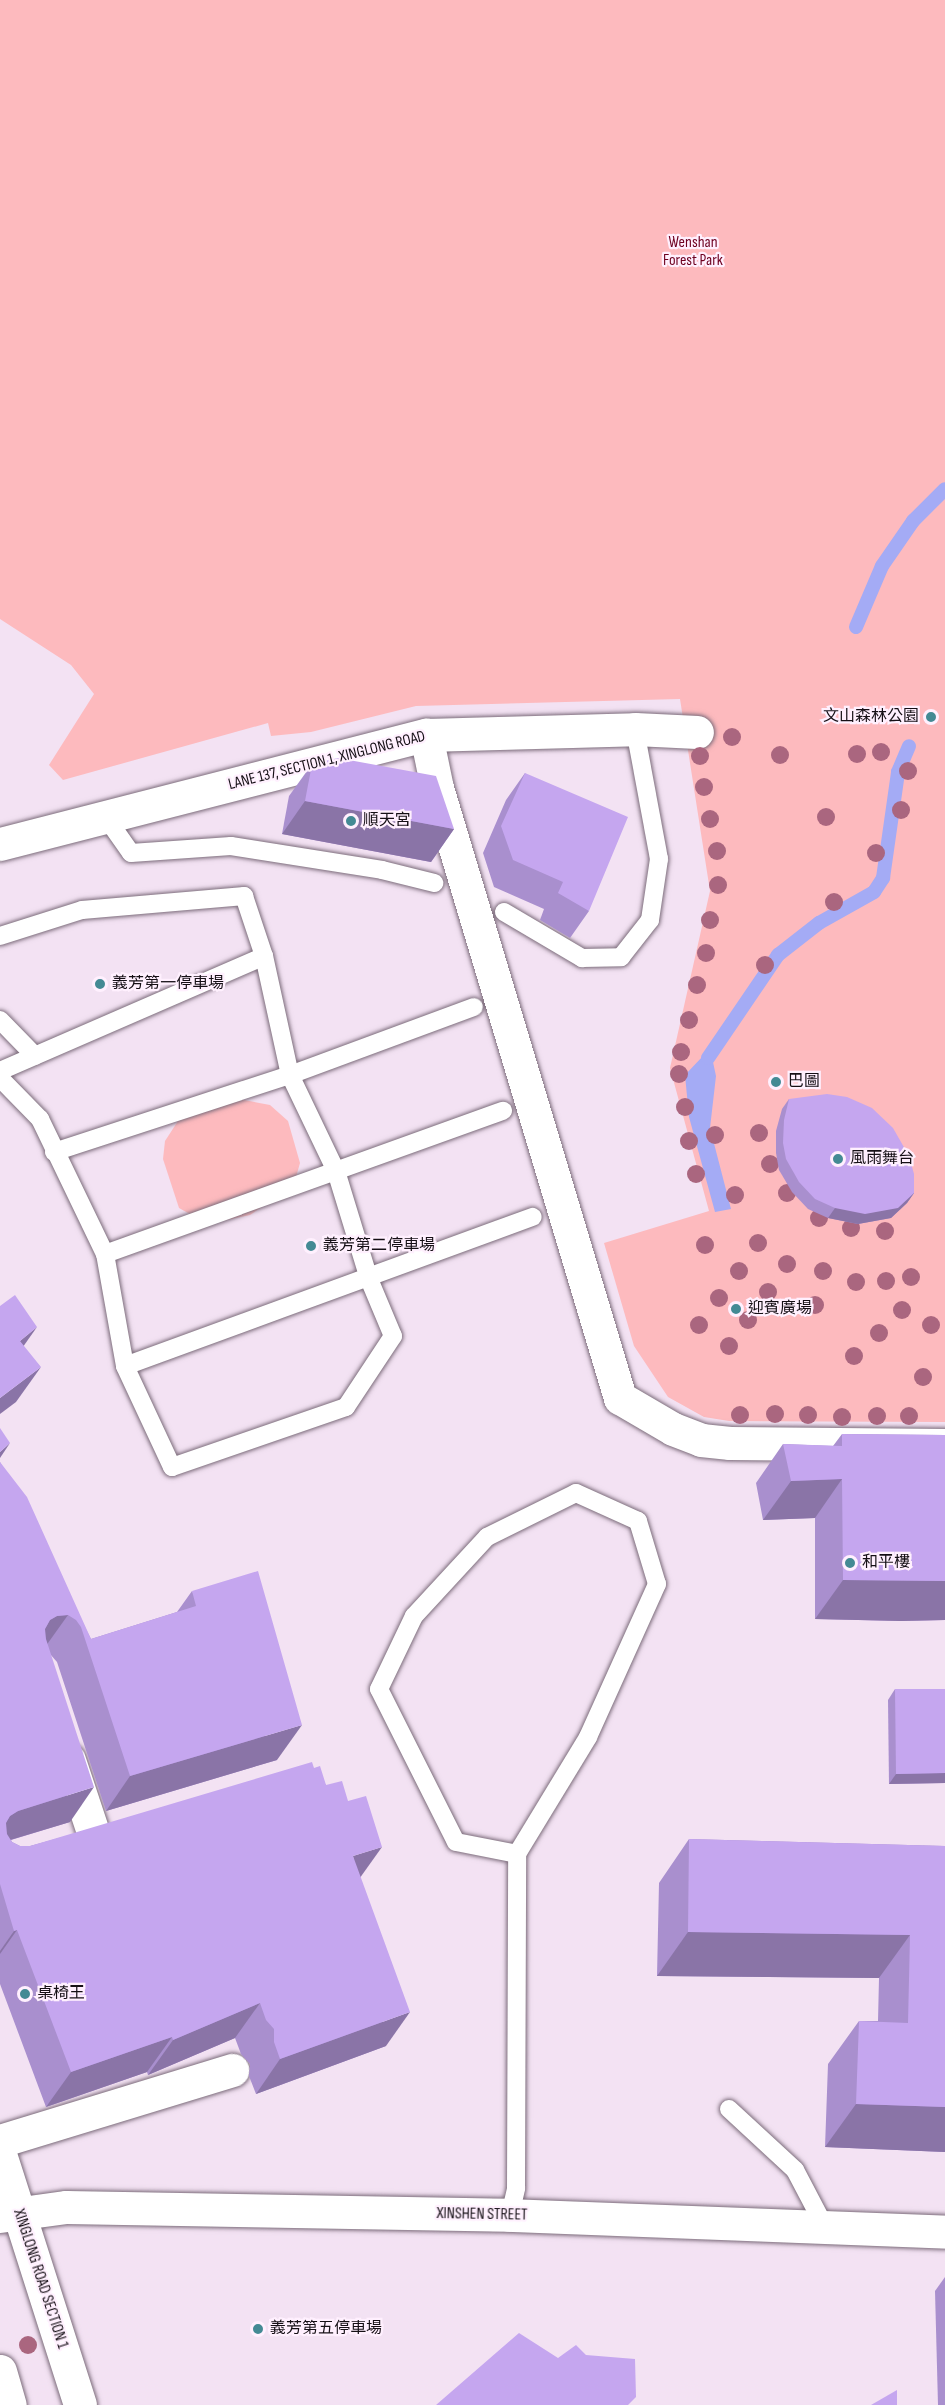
<!DOCTYPE html>
<meta charset="utf-8">
<style>
body{margin:0}
#map{position:relative;width:945px;height:2405px;overflow:hidden;background:#f3e2f3;font-family:"Sofia Sans Condensed","Noto Sans TC",sans-serif}
div>[style]{position:absolute}
[style*='--x']{left:calc(var(--x)*1px);top:calc(var(--y)*1px);width:calc(var(--w)*1px);rotate:calc(var(--a)*1deg)}
.green>*{inset:0;background:#fdbabe}
.water>*{inset:0;background:#a4abf5}
.stream>*{height:14px;margin:-7px;padding:0 7px;transform-origin:7px;border-radius:7px;background:#a4abf5}
.roads{filter:drop-shadow(0 0 2px #7c6c7b) drop-shadow(0 0 2px #7c6c7b)}
.lane>*{height:18px;margin:-9px;padding:0 9px;transform-origin:9px;border-radius:9px;background:#fff}
.street>*{height:33px;margin:-16.5px;padding:0 16.5px;transform-origin:16.5px;border-radius:16.5px;background:#fff}
.secondary>*{height:33px;margin:-16.5px;padding:0 16.5px;transform-origin:16.5px;border-radius:16.5px;background:#fff}
.trees>*{width:18px;height:18px;margin:-9px;border-radius:50%;background:#aa667f}
.wall>*{inset:0;background:#a98fce}
.shaded-wall>*{inset:0;background:#8a74a7}
.building>*{inset:0;background:#c5a6ef}
.dots>*{width:16px;height:16px;translate:-50% -50%;box-sizing:border-box;border:3px solid #fff0fe;border-radius:50%}
span{translate:-50% -50%;white-space:nowrap;text-align:center;line-height:1.15;-webkit-text-stroke:4.5px #fff0fe;paint-order:stroke}
.park-label{font-size:16px;color:#6e0020}
.poi-label{font-size:16px;color:#150f15}
.right{translate:-100% -50%;text-align:right}
.left{translate:0 -50%;text-align:left}
.street-label{font-size:16px;color:#150f15}
</style>
<div id="map">
<div class="green">
<i style="clip-path:polygon(0 0,945px 0,945px 1422px,729px 1421px,704px 1417px,668px 1397px,634px 1346px,604px 1243px,709px 1211px,670px 1068px,710px 891px,680px 699px,416px 706px,311px 732px,271px 736px,268px 723px,63px 780px,49px 765px,94px 694px,71px 665px,0 619px)"></i>
<i style="clip-path:polygon(244px 1100px,270px 1105px,288px 1121px,300px 1163px,296px 1177px,278px 1196px,250px 1215px,217px 1222px,197px 1218px,179px 1208px,163px 1159px,165px 1141px,178px 1121px,193px 1109px,212px 1101px)"></i>
</div>
<div class="water">
<i style="clip-path:polygon(703px 1056px,713px 1062px,716px 1076px,710px 1128px,731px 1209px,715px 1212px,689px 1117px,685px 1075px)"></i>
</div>
<div class="stream">
<i style="--x:856;--y:627;--w:66;--a:-66.9"></i>
<i style="--x:882;--y:566;--w:55;--a:-55.4"></i>
<i style="--x:913;--y:521;--w:45;--a:-45"></i>
<i style="--x:708;--y:1058;--w:125;--a:-55.8"></i>
<i style="--x:778;--y:955;--w:52;--a:-38"></i>
<i style="--x:819;--y:923;--w:63;--a:-29.4"></i>
<i style="--x:874;--y:892;--w:17;--a:-57"></i>
<i style="--x:883;--y:878;--w:107;--a:-81.9"></i>
<i style="--x:898;--y:772;--w:28;--a:-67"></i>
</div>
<div class="roads">
<div class="lane">
<i style="--x:105;--y:816;--w:45;--a:54.9"></i>
<i style="--x:131;--y:853;--w:100;--a:-4"></i>
<i style="--x:231;--y:846;--w:153;--a:9"></i>
<i style="--x:382;--y:870;--w:54;--a:14"></i>
<i style="--x:504;--y:912;--w:91;--a:30.5"></i>
<i style="--x:582;--y:958;--w:39;--a:-1"></i>
<i style="--x:621;--y:957;--w:47;--a:-51.9"></i>
<i style="--x:650;--y:920;--w:62;--a:-81.6"></i>
<i style="--x:659;--y:859;--w:132;--a:-100.5"></i>
<i style="--x:0;--y:936;--w:86;--a:-17.6"></i>
<i style="--x:82;--y:910;--w:163;--a:-4.9"></i>
<i style="--x:244;--y:896;--w:63;--a:71.6"></i>
<i style="--x:0;--y:1020;--w:50;--a:45.8"></i>
<i style="--x:0;--y:1071;--w:288;--a:-23.5"></i>
<i style="--x:264;--y:956;--w:122;--a:77.7"></i>
<i style="--x:290;--y:1075;--w:106;--a:64.4"></i>
<i style="--x:336;--y:1171;--w:113;--a:73"></i>
<i style="--x:369;--y:1279;--w:62;--a:67.2"></i>
<i style="--x:393;--y:1336;--w:85;--a:123.5"></i>
<i style="--x:346;--y:1407;--w:184;--a:161"></i>
<i style="--x:172;--y:1467;--w:111;--a:-115"></i>
<i style="--x:125;--y:1366;--w:114;--a:-100.1"></i>
<i style="--x:105;--y:1254;--w:150;--a:-115.7"></i>
<i style="--x:40;--y:1119;--w:57;--a:-134.3"></i>
<i style="--x:54;--y:1152;--w:248;--a:-18.1"></i>
<i style="--x:290;--y:1075;--w:196;--a:-20.3"></i>
<i style="--x:105;--y:1254;--w:423;--a:-19.8"></i>
<i style="--x:125;--y:1366;--w:434;--a:-20.1"></i>
<i style="--x:729;--y:2109;--w:90;--a:42.7"></i>
<i style="--x:795;--y:2170;--w:67;--a:62.3"></i>
<i style="--x:510;--y:2215;--w:28;--a:-77"></i>
<i style="--x:516;--y:2188;--w:334;--a:-89.8"></i>
<i style="--x:517;--y:1854;--w:137;--a:-58.7"></i>
<i style="--x:588;--y:1737;--w:168;--a:-65.7"></i>
<i style="--x:657;--y:1584;--w:66;--a:-106.8"></i>
<i style="--x:638;--y:1521;--w:68;--a:-155.7"></i>
<i style="--x:576;--y:1493;--w:99;--a:153.7"></i>
<i style="--x:487;--y:1537;--w:108;--a:132.7"></i>
<i style="--x:414;--y:1616;--w:81;--a:115.6"></i>
<i style="--x:379;--y:1689;--w:171;--a:63.3"></i>
<i style="--x:456;--y:1842;--w:62;--a:11.1"></i>
</div>
<div class="street">
<i style="--x:426;--y:735;--w:54;--a:78.3"></i>
<i style="--x:437;--y:788;--w:637;--a:73.3"></i>
<i style="--x:620;--y:1398;--w:61;--a:30.3"></i>
<i style="--x:673;--y:1429;--w:30;--a:21"></i>
<i style="--x:701;--y:1440;--w:29;--a:6"></i>
<i style="--x:730;--y:1443;--w:215;--a:0.5"></i>
<i style="--x:0;--y:844;--w:440;--a:-14.4"></i>
<i style="--x:426;--y:735;--w:209;--a:-1.6"></i>
<i style="--x:635;--y:729;--w:62;--a:2.8"></i>
<i style="--x:69;--y:1760;--w:79;--a:71.6"></i>
<i style="--x:0;--y:2141;--w:243;--a:-17"></i>
<i style="--x:0;--y:2216;--w:67;--a:-7.8"></i>
<i style="--x:66;--y:2207;--w:444;--a:1"></i>
<i style="--x:510;--y:2215;--w:435;--a:2.2"></i>
</div>
<div class="secondary">
<i style="--x:0;--y:2154;--w:263;--a:72.3"></i>
<i style="--x:0;--y:2371;--w:35;--a:74"></i>
</div>
</div>
<div class="trees">
<i style="left:732px;top:737px"></i>
<i style="left:881px;top:752px"></i>
<i style="left:857px;top:754px"></i>
<i style="left:780px;top:755px"></i>
<i style="left:700px;top:756px"></i>
<i style="left:908px;top:771px"></i>
<i style="left:704px;top:787px"></i>
<i style="left:901px;top:810px"></i>
<i style="left:826px;top:817px"></i>
<i style="left:710px;top:819px"></i>
<i style="left:717px;top:851px"></i>
<i style="left:876px;top:853px"></i>
<i style="left:718px;top:885px"></i>
<i style="left:834px;top:902px"></i>
<i style="left:710px;top:920px"></i>
<i style="left:706px;top:953px"></i>
<i style="left:765px;top:965px"></i>
<i style="left:697px;top:985px"></i>
<i style="left:689px;top:1020px"></i>
<i style="left:681px;top:1052px"></i>
<i style="left:679px;top:1074px"></i>
<i style="left:685px;top:1107px"></i>
<i style="left:759px;top:1133px"></i>
<i style="left:715px;top:1135px"></i>
<i style="left:689px;top:1141px"></i>
<i style="left:770px;top:1164px"></i>
<i style="left:696px;top:1174px"></i>
<i style="left:787px;top:1193px"></i>
<i style="left:735px;top:1195px"></i>
<i style="left:819px;top:1218px"></i>
<i style="left:851px;top:1228px"></i>
<i style="left:885px;top:1231px"></i>
<i style="left:758px;top:1243px"></i>
<i style="left:705px;top:1245px"></i>
<i style="left:787px;top:1264px"></i>
<i style="left:739px;top:1271px"></i>
<i style="left:823px;top:1271px"></i>
<i style="left:911px;top:1277px"></i>
<i style="left:886px;top:1281px"></i>
<i style="left:856px;top:1282px"></i>
<i style="left:768px;top:1292px"></i>
<i style="left:719px;top:1298px"></i>
<i style="left:815px;top:1305px"></i>
<i style="left:902px;top:1310px"></i>
<i style="left:748px;top:1320px"></i>
<i style="left:699px;top:1325px"></i>
<i style="left:931px;top:1325px"></i>
<i style="left:879px;top:1333px"></i>
<i style="left:729px;top:1346px"></i>
<i style="left:854px;top:1356px"></i>
<i style="left:923px;top:1377px"></i>
<i style="left:775px;top:1414px"></i>
<i style="left:740px;top:1415px"></i>
<i style="left:808px;top:1415px"></i>
<i style="left:877px;top:1416px"></i>
<i style="left:909px;top:1416px"></i>
<i style="left:842px;top:1417px"></i>
<i style="left:28px;top:2345px"></i>
</div>
<div class="wall">
<i style="clip-path:polygon(312px 764px,454px 829px,431px 862px,282px 834px,289px 796px)"></i>
<i style="clip-path:polygon(525px 773px,589px 911px,570px 938px,540px 920px,544px 909px,494px 887px,483px 853px,506px 800px)"></i>
<i style="clip-path:polygon(789px 1099px,914px 1193px,907px 1203px,891px 1218px,858px 1224px,828px 1218px,808px 1209px,792px 1192px,779px 1170px,776px 1153px,776px 1131px,782px 1109px)"></i>
<i style="clip-path:polygon(842px 1434px,945px 1435px,945px 1620px,901px 1621px,815px 1619px,815px 1518px,763px 1520px,756px 1483px,783px 1444px,833px 1446px)"></i>
<i style="clip-path:polygon(0 1462px,91px 1639px,177px 1612px,192px 1591px,277px 1760px,106px 1811px,57px 1662px,50px 1654px,70px 1822px,11px 1840px,12px 1842px,20px 1846px,30px 1846px,314px 1768px,326px 1785px,360px 1878px,386px 2046px,256px 2094px,249px 2076px,250px 2064px,241px 2054px,235px 2038px,148px 2075px,147px 2072px,46px 2107px,0 1984px)"></i>
<i style="clip-path:polygon(895px 1689px,945px 1689px,945px 1783px,889px 1784px,888px 1700px)"></i>
<i style="clip-path:polygon(689px 1839px,945px 1846px,945px 2152px,825px 2147px,828px 2064px,859px 2021px,878px 2021px,879px 1978px,657px 1976px,659px 1883px)"></i>
<i style="clip-path:polygon(945px 2277px,945px 2405px,938px 2405px,935px 2291px)"></i>
</div>
<div class="shaded-wall">
<i style="clip-path:polygon(305px 801px,454px 829px,431px 862px,282px 834px)"></i>
<i style="clip-path:polygon(914px 1193px,907px 1203px,891px 1218px,858px 1224px,828px 1218px,835px 1208px)"></i>
<i style="clip-path:polygon(37px 1327px,13px 1361px,20px 1341px)"></i>
<i style="clip-path:polygon(41px 1367px,16px 1402px,0 1414px,0 1398px)"></i>
<i style="clip-path:polygon(10px 1443px,0 1458px,0 1452px)"></i>
<i style="clip-path:polygon(842px 1479px,815px 1518px,763px 1520px,791px 1481px)"></i>
<i style="clip-path:polygon(843px 1580px,945px 1581px,945px 1620px,901px 1621px,815px 1619px)"></i>
<i style="clip-path:polygon(68px 1615px,43px 1650px,33px 1650px,50px 1620px,57px 1616px)"></i>
<i style="clip-path:polygon(302px 1725px,277px 1760px,106px 1811px,130px 1776px)"></i>
<i style="clip-path:polygon(945px 1773px,945px 1783px,889px 1784px,896px 1774px)"></i>
<i style="clip-path:polygon(94px 1787px,70px 1822px,0 1843px,0 1831px,10px 1816px,18px 1811px)"></i>
<i style="clip-path:polygon(382px 1847px,357px 1882px,353px 1856px)"></i>
<i style="clip-path:polygon(17px 1930px,0 1954px,0 1951px,14px 1931px)"></i>
<i style="clip-path:polygon(688px 1932px,910px 1935px,879px 1978px,657px 1976px)"></i>
<i style="clip-path:polygon(260px 2003px,235px 2038px,148px 2075px,173px 2040px)"></i>
<i style="clip-path:polygon(410px 2012px,386px 2046px,256px 2094px,280px 2059px)"></i>
<i style="clip-path:polygon(172px 2037px,147px 2072px,46px 2107px,71px 2072px)"></i>
<i style="clip-path:polygon(856px 2104px,945px 2107px,945px 2152px,825px 2147px)"></i>
</div>
<div class="building">
<i style="clip-path:polygon(338px 758px,436px 776px,454px 829px,305px 801px,312px 764px)"></i>
<i style="clip-path:polygon(525px 773px,628px 817px,589px 911px,558px 893px,563px 882px,513px 860px,501px 826px)"></i>
<i style="clip-path:polygon(827px 1094px,847px 1097px,872px 1108px,893px 1128px,909px 1156px,914px 1174px,914px 1193px,898px 1208px,865px 1214px,835px 1208px,815px 1199px,799px 1182px,786px 1159px,783px 1143px,784px 1120px,789px 1099px)"></i>
<i style="clip-path:polygon(15px 1295px,37px 1327px,20px 1341px,41px 1367px,0 1398px,0 1306px)"></i>
<i style="clip-path:polygon(0 1428px,10px 1443px,0 1452px)"></i>
<i style="clip-path:polygon(842px 1434px,945px 1435px,945px 1581px,843px 1580px,842px 1479px,791px 1481px,783px 1444px,842px 1446px)"></i>
<i style="clip-path:polygon(0 1462px,27px 1497px,91px 1639px,196px 1606px,192px 1591px,258px 1571px,302px 1725px,130px 1776px,81px 1627px,76px 1620px,68px 1615px,57px 1616px,50px 1620px,45px 1629px,46px 1639px,94px 1787px,18px 1811px,10px 1816px,6px 1823px,7px 1834px,12px 1842px,20px 1846px,30px 1846px,312px 1762px,314px 1768px,320px 1766px,326px 1785px,342px 1781px,348px 1801px,366px 1796px,382px 1847px,353px 1856px,410px 2012px,280px 2059px,274px 2042px,274px 2029px,266px 2020px,260px 2003px,173px 2040px,172px 2037px,71px 2072px,17px 1930px,14px 1931px,0 1884px)"></i>
<i style="clip-path:polygon(895px 1689px,945px 1689px,945px 1773px,896px 1774px)"></i>
<i style="clip-path:polygon(689px 1839px,945px 1846px,945px 2107px,856px 2104px,859px 2021px,908px 2023px,910px 1935px,688px 1932px)"></i>
<i style="clip-path:polygon(519px 2333px,558px 2358px,576px 2345px,586px 2355px,635px 2359px,636px 2397px,628px 2405px,436px 2405px)"></i>
<i style="clip-path:polygon(897px 2390px,897px 2405px,871px 2405px)"></i>
</div>
<div class="dots">
<i style="left:931px;top:717px;background:#448a94"></i>
<i style="left:351px;top:821px;background:#448a94"></i>
<i style="left:100px;top:984px;background:#448a94"></i>
<i style="left:776px;top:1082px;background:#448a94"></i>
<i style="left:838px;top:1159px;background:#448a94"></i>
<i style="left:311px;top:1246px;background:#448a94"></i>
<i style="left:736px;top:1309px;background:#448a94"></i>
<i style="left:850px;top:1563px;background:#448a94"></i>
<i style="left:25px;top:1994px;background:#448a94"></i>
<i style="left:258px;top:2329px;background:#448a94"></i>
</div>
<div class="park-label">
<span style="left:693px;top:252px">Wenshan<br>Forest Park</span>
</div>
<div class="poi-label">
<span class="right" style="left:919px;top:717px">文山森林公園</span>
<span class="left" style="left:363px;top:821px">順天宮</span>
<span class="left" style="left:112px;top:984px">義芳第一停車場</span>
<span class="left" style="left:788px;top:1082px">巴圖</span>
<span class="left" style="left:850px;top:1159px">風雨舞台</span>
<span class="left" style="left:323px;top:1246px">義芳第二停車場</span>
<span class="left" style="left:748px;top:1309px">迎賓廣場</span>
<span class="left" style="left:862px;top:1563px">和平樓</span>
<span class="left" style="left:37px;top:1994px">桌椅王</span>
<span class="left" style="left:270px;top:2329px">義芳第五停車場</span>
</div>
<div class="street-label">
<span style="left:327px;top:761px;rotate:-14deg">LANE 137, SECTION 1, XINGLONG ROAD</span>
<span style="left:482px;top:2215px;rotate:1deg">XINSHEN STREET</span>
<span style="left:40px;top:2279px;rotate:72deg">XINGLONG ROAD SECTION 1</span>
</div>
</div>
